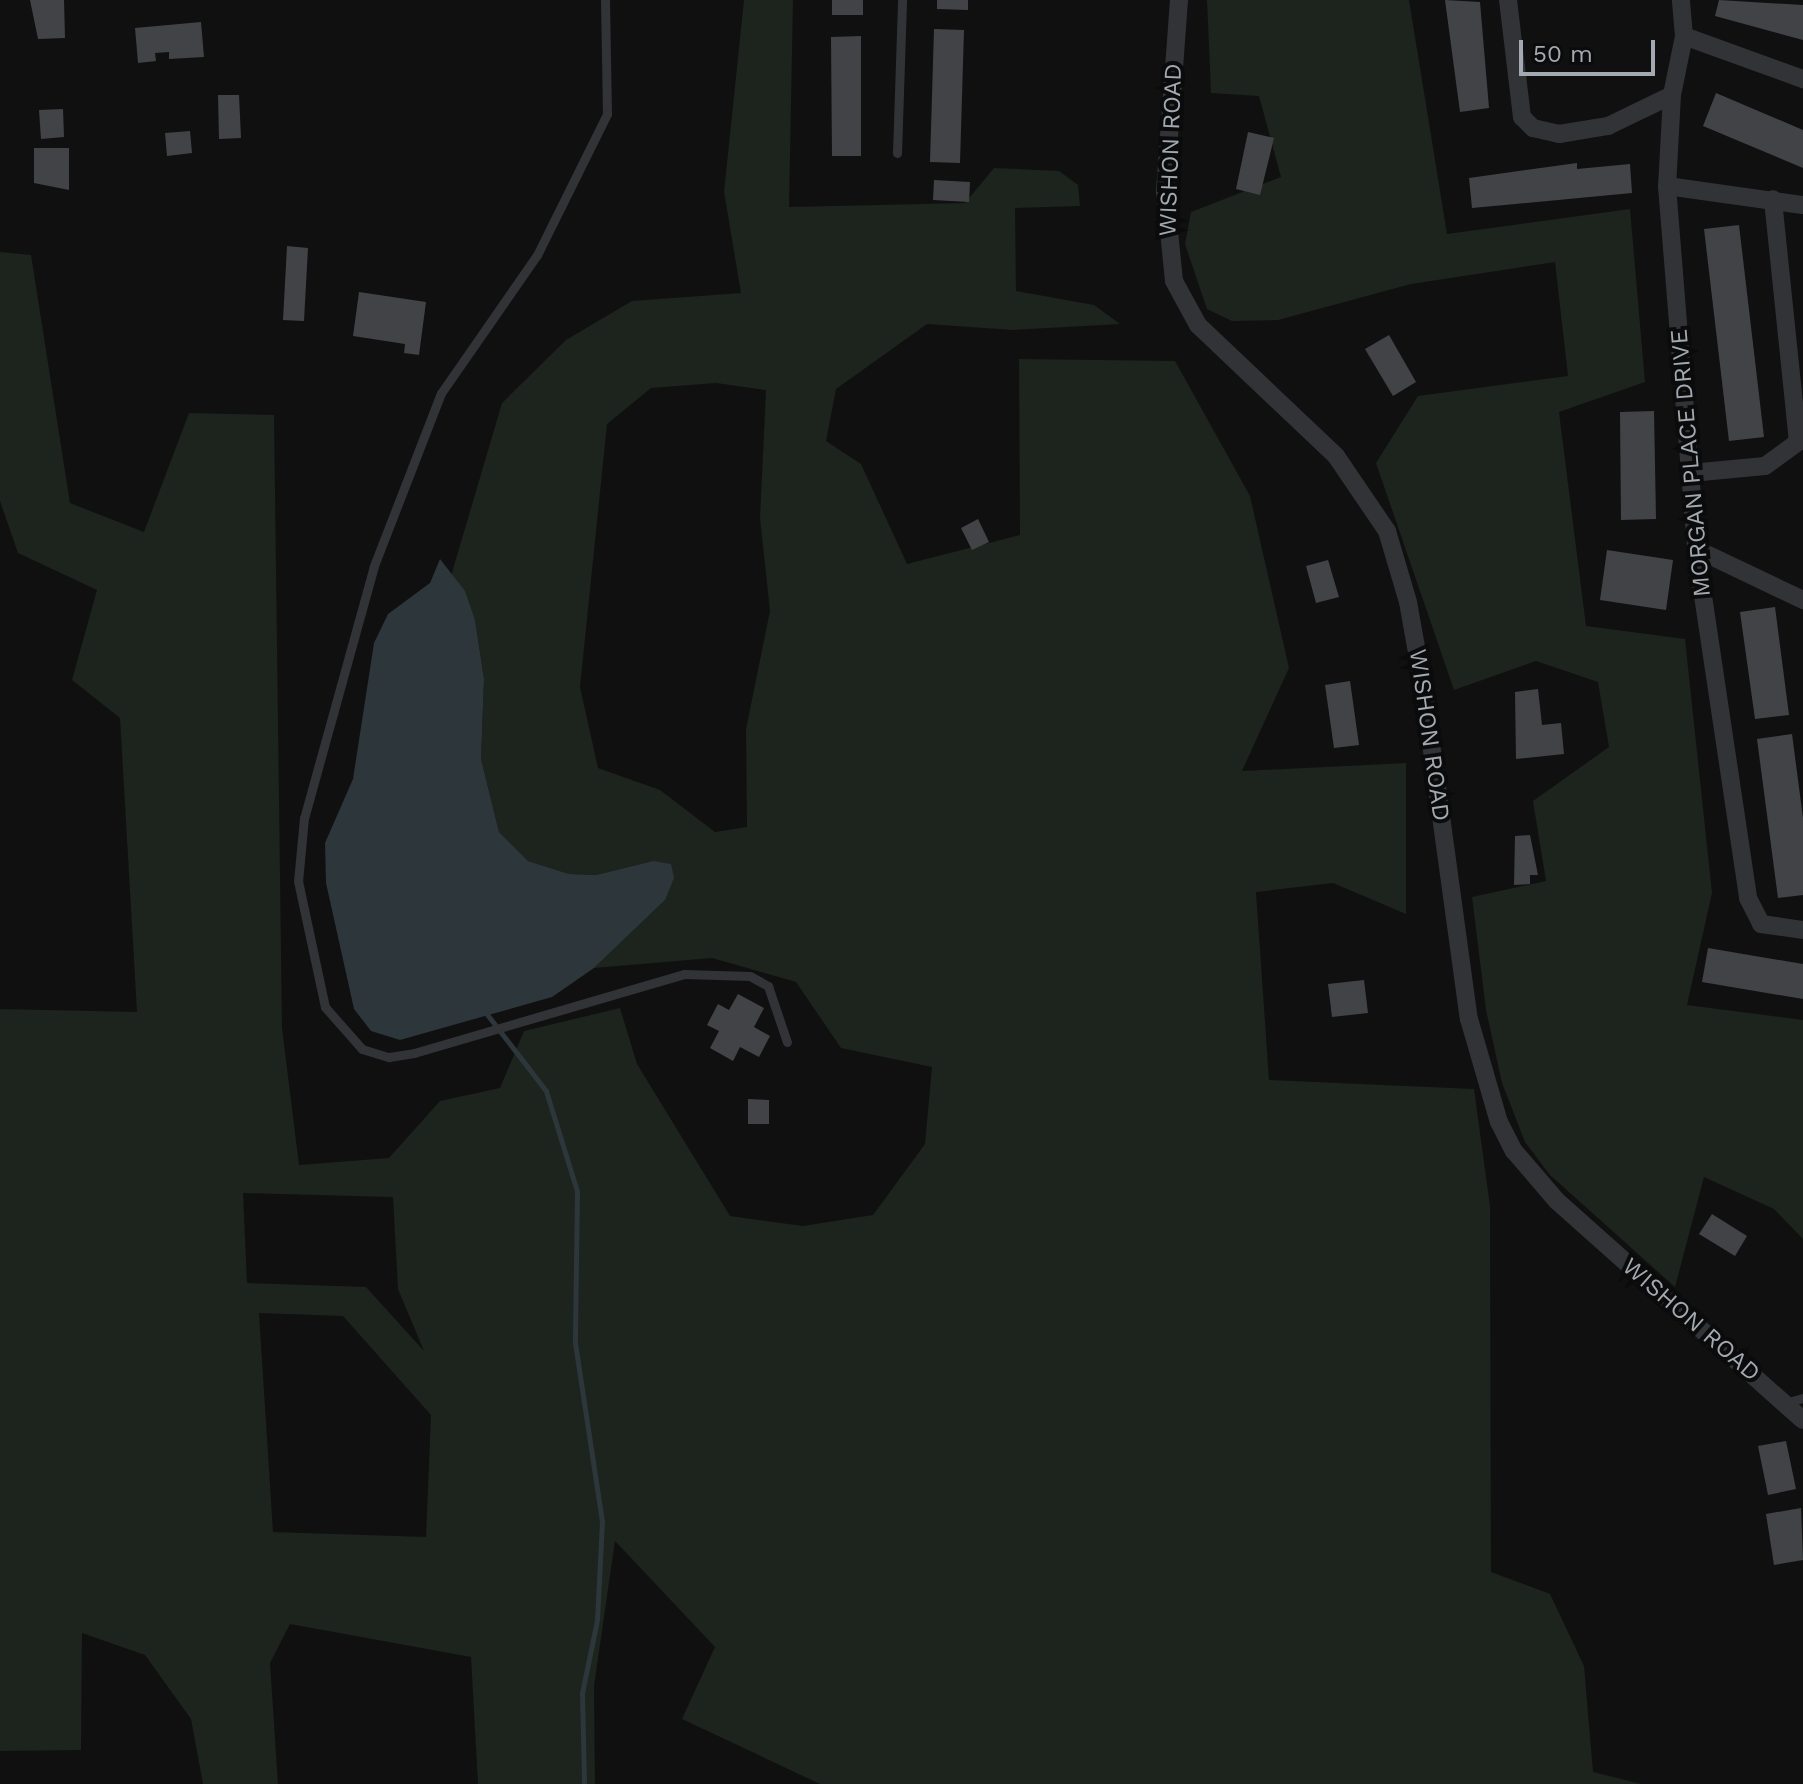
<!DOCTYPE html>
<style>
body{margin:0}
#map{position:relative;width:1803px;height:1784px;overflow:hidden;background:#101011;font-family:"Work Sans",sans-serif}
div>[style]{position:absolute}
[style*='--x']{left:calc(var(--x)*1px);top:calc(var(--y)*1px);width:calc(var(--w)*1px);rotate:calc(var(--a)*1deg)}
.green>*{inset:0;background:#1d231d}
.water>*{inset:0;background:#2d363a}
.stream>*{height:5px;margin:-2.5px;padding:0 2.5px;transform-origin:2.5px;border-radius:2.5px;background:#2d363a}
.building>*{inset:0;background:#414346}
.service>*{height:9px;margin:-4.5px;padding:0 4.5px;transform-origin:4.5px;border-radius:4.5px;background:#313336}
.minor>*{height:18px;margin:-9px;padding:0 9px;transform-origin:9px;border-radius:9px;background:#313336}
span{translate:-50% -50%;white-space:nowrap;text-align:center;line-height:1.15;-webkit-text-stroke:8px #0b0b0c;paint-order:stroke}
.street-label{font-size:24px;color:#a2a9b0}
.scale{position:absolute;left:1519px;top:40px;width:136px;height:36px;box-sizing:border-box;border:4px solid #a2a9b0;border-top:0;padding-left:10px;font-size:24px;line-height:28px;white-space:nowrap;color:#a2a9b0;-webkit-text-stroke:6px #0b0b0c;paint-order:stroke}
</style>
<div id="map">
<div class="green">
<i style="clip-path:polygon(evenodd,744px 0,793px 0,789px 207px,965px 203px,994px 168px,1059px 171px,1078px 185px,1080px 206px,1015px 208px,1016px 291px,1094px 305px,1120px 324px,1013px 330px,927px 324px,836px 389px,826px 441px,861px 464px,907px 564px,1020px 535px,1019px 359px,1175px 361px,1250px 496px,1289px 668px,1242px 771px,1406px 763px,1406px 914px,1333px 883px,1256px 892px,1269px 1080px,1474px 1089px,1490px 1206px,1491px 1572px,1550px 1594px,1584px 1666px,1593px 1772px,1641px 1784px,820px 1784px,682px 1719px,715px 1647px,615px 1541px,594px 1686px,595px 1784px,478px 1784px,471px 1657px,290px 1624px,270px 1663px,278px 1784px,203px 1784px,191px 1719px,145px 1655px,82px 1633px,81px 1750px,0 1751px,0 1009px,137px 1012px,120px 718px,72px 680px,97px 590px,18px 553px,0 501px,0 252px,31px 255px,70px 503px,144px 532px,189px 413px,274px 415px,282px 1028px,299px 1165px,389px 1158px,440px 1101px,500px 1088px,524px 1031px,620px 1008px,637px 1064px,730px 1216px,803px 1226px,873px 1215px,925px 1144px,932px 1067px,841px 1048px,796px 982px,712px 958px,594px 968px,665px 900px,653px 861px,596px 875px,569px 874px,528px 861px,499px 832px,481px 759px,484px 679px,475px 620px,451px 576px,502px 403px,566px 340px,632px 301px,741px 293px,724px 192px,744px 0,716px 383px,766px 390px,760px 518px,770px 611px,746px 729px,747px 827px,715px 832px,660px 790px,598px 768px,580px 687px,607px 424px,651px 388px,716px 383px,744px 0,243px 1193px,393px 1197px,398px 1289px,424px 1351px,366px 1287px,247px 1283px,243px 1193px,744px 0,259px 1313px,343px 1316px,431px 1415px,426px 1537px,273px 1532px,259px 1313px)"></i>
<i style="clip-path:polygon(1207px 0,1409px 0,1447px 234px,1630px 209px,1645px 382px,1559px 412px,1586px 626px,1685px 639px,1712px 893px,1687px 1005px,1803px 1020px,1803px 1239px,1774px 1209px,1704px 1177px,1675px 1287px,1550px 1175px,1525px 1142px,1502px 1083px,1486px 1010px,1472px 897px,1546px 881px,1533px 801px,1609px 747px,1598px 682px,1536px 661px,1454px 690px,1376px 463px,1418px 396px,1568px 376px,1555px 262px,1411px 284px,1278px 320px,1232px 321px,1207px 309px,1185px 244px,1191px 212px,1281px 177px,1259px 96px,1211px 93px)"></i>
</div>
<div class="water">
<i style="clip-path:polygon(440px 559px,465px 591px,475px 620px,484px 679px,481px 759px,499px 832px,528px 861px,569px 874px,596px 875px,653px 861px,671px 864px,674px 878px,665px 900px,594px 968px,552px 997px,400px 1040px,371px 1031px,354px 1009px,326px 883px,325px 843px,353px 779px,374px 643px,388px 614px,430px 583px)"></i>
</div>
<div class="stream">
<i style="--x:486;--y:1013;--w:98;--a:52.4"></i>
<i style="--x:546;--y:1091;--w:105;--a:72.8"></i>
<i style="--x:577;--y:1191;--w:152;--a:90.8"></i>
<i style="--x:575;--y:1343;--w:180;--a:81.4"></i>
<i style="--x:602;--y:1521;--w:99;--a:92.9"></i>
<i style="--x:597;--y:1620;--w:75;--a:101.6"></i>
<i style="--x:582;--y:1693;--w:91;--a:88.7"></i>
</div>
<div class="building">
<i style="clip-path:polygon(30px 0,64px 0,65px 38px,38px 39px)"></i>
<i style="clip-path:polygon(832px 0,863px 0,863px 15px,832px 15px)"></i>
<i style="clip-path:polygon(937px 0,968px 0,968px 10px,937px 9px)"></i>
<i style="clip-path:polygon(1445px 0,1480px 2px,1489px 108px,1460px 112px)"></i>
<i style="clip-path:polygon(1719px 0,1803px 5px,1803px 40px,1715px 16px)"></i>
<i style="clip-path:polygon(201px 22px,204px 57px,169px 59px,169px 52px,155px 53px,156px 61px,138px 63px,135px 28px)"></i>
<i style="clip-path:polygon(934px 29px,964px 30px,960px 163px,930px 162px)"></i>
<i style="clip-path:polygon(861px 36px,861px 156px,832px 156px,831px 37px)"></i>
<i style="clip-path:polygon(1716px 93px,1803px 130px,1803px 168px,1703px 126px)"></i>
<i style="clip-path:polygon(218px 95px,239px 95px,241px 138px,219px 139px)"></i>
<i style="clip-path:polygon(63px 109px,64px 137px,41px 139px,39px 110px)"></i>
<i style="clip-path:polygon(190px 131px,192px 153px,167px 156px,165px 133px)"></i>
<i style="clip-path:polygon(1248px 132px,1274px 138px,1260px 195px,1236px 189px)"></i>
<i style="clip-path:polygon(34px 148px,69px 148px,69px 190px,34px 183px)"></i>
<i style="clip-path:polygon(1577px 163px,1577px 169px,1630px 164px,1632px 193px,1472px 208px,1469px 178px)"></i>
<i style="clip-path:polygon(934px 180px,970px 182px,969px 202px,933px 200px)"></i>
<i style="clip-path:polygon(1739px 225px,1764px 437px,1729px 441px,1704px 229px)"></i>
<i style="clip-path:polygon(287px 246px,308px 248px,304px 321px,283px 320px)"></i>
<i style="clip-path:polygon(359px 292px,426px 302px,419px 355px,404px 353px,405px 344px,353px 336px)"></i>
<i style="clip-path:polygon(1389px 335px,1416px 382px,1393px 396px,1365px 349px)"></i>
<i style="clip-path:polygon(1654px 411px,1656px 519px,1621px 520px,1620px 412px)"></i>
<i style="clip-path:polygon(978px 519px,989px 542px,972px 550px,961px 528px)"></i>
<i style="clip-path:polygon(1607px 550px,1673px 560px,1666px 610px,1600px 600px)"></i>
<i style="clip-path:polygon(1328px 560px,1339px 597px,1316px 603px,1306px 566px)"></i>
<i style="clip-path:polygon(1775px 607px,1789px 715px,1755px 719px,1740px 612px)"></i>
<i style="clip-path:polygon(1350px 681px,1359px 745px,1334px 748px,1325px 685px)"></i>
<i style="clip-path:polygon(1538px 689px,1542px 725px,1561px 723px,1564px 754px,1516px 759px,1515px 692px)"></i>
<i style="clip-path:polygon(1792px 734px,1803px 818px,1803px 895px,1778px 898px,1757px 739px)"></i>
<i style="clip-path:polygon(1530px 835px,1538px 875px,1530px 875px,1530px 884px,1514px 885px,1515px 836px)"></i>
<i style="clip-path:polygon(1708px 948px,1803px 964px,1803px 999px,1702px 982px)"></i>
<i style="clip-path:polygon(1364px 980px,1368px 1013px,1332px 1017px,1328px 984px)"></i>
<i style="clip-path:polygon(738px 994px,764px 1008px,754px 1027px,770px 1036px,759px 1057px,740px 1047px,733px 1061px,710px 1048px,719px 1031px,707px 1025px,718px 1004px,729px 1010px)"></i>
<i style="clip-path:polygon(748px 1099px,769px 1100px,769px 1124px,748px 1124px)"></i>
<i style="clip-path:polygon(1712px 1214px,1747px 1236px,1735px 1256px,1699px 1234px)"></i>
<i style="clip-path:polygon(1786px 1441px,1796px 1489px,1768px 1495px,1758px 1446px)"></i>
<i style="clip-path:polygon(1801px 1508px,1803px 1560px,1774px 1565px,1766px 1514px)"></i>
</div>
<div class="service">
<i style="--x:605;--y:0;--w:114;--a:89"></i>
<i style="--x:607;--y:114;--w:157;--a:116.4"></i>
<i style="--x:537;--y:255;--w:168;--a:124.8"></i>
<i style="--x:441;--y:393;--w:186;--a:111.2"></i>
<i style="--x:374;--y:566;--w:262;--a:105.5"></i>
<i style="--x:304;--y:818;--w:63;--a:95.4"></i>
<i style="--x:298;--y:881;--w:129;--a:77.9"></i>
<i style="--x:325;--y:1007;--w:56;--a:48.6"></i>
<i style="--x:362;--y:1049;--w:28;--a:17"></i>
<i style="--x:389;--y:1057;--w:25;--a:-9"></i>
<i style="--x:414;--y:1053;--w:281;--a:-16.3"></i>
<i style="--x:684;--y:974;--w:66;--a:1.7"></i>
<i style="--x:750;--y:976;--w:21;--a:29"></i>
<i style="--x:768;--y:986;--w:59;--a:71.3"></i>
<i style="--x:897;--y:153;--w:153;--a:-88.1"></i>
<i style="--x:1785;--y:1403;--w:19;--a:-16"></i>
</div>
<div class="minor">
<i style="--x:1179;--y:0;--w:192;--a:94.2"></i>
<i style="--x:1165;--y:191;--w:90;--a:84.3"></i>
<i style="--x:1174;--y:281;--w:50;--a:61.4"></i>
<i style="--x:1198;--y:325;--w:190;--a:43.5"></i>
<i style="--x:1336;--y:456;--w:91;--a:55.8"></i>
<i style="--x:1387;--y:531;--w:74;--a:73.5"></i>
<i style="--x:1408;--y:602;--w:91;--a:79.9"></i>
<i style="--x:1424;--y:692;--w:330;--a:82.2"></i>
<i style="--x:1469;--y:1019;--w:107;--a:73.8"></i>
<i style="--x:1499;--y:1122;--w:33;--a:63"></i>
<i style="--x:1514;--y:1151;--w:66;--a:49.3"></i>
<i style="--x:1557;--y:1201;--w:329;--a:41.7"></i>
<i style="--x:1508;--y:0;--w:118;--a:83.2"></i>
<i style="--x:1522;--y:117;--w:16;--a:45"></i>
<i style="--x:1533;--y:128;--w:27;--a:13"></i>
<i style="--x:1559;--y:134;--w:50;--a:-9.3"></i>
<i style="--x:1608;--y:126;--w:71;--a:-25.8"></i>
<i style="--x:1672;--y:95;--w:60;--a:-78.5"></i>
<i style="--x:1684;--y:36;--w:36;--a:-95"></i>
<i style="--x:1684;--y:36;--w:127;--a:19.9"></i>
<i style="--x:1672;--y:95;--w:91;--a:93.1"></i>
<i style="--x:1667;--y:186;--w:364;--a:85.4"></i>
<i style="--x:1696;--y:549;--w:353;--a:81.5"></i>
<i style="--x:1748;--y:898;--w:29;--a:63"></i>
<i style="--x:1761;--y:924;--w:42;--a:8.1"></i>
<i style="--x:1667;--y:186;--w:137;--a:8"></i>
<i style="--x:1691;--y:473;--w:74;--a:-5.4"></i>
<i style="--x:1765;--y:466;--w:41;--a:-36"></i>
<i style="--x:1798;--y:442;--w:244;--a:-95.9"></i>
<i style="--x:1696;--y:549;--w:119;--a:25.5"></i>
</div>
<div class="street-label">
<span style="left:1171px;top:150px;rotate:-88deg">WISHON ROAD</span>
<span style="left:1691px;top:463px;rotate:-95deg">MORGAN PLACE DRIVE</span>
<span style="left:1429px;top:735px;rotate:82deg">WISHON ROAD</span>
<span style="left:1691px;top:1320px;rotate:41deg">WISHON ROAD</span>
</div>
<div class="scale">50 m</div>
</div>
